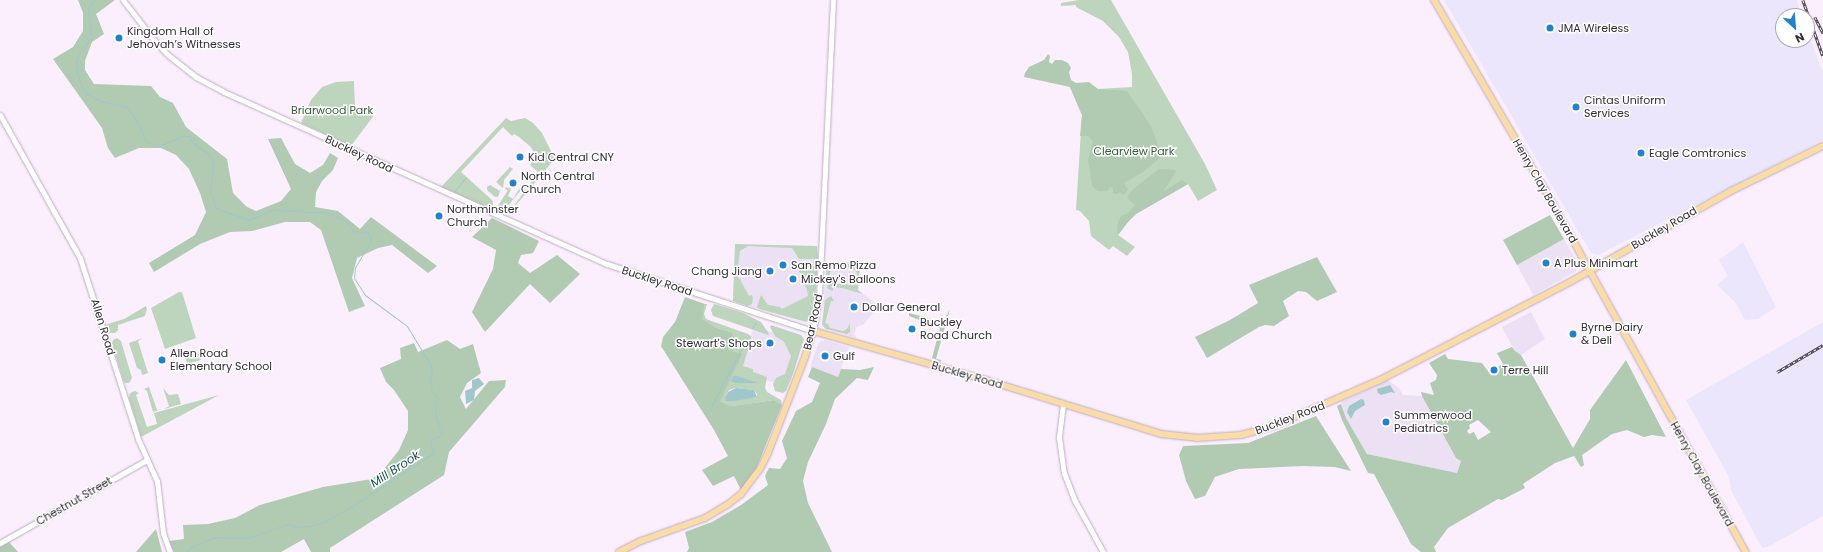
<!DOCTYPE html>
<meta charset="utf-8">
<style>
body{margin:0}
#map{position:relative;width:1823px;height:552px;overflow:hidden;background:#fbeffe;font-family:Poppins,sans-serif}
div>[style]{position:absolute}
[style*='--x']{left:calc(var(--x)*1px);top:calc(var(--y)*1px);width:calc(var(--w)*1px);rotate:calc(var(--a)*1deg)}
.commercial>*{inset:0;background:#ece0f5}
.industrial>*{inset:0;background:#ebe6fc}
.green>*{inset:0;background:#bdd4bd}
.forest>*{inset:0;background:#b1cab2}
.water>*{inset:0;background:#a0c7cb}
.stream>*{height:1px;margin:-0.5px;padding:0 0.5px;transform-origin:0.5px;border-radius:0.5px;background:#a0c7cb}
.roads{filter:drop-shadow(0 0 1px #beabc4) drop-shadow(0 0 1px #beabc4)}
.minor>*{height:5px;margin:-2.5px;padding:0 2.5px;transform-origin:2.5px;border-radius:2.5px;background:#fff}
.major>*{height:6px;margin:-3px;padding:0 3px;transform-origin:3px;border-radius:3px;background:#fadca7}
.rail>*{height:2.5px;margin-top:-1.25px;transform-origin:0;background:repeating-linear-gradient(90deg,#fff 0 3px,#463f48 0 6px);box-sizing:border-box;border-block:1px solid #463f48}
.dots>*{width:11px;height:11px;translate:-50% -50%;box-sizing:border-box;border:2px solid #fff;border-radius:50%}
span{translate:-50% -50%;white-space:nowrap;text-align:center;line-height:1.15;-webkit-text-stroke:3px #fff;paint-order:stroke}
.poi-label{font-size:11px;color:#322b34}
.left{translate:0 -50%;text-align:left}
.right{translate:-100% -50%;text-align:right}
.park-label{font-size:11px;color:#365c39}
.street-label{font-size:11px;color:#322b34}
.water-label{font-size:12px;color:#154e52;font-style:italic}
.north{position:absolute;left:1775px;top:8px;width:40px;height:40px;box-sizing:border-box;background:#fff;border:1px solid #adaaae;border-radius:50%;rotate:154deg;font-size:11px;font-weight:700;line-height:16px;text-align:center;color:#322b34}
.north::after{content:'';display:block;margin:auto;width:14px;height:18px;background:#2181cd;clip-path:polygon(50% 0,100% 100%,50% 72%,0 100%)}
</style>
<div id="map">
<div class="commercial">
<i style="clip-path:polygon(1564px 239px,1578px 264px,1577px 268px,1575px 272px,1533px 295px,1517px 265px)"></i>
<i style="clip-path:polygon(735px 244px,817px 246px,816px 290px,811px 320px,805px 322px,733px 301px)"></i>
<i style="clip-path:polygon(827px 262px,860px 262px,858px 290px,879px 306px,864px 324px,857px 327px,854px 334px,857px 338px,826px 329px,822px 325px)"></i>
<i style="clip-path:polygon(1531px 312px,1545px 339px,1521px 355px,1515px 351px,1502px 327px)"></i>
<i style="clip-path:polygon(754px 326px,784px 336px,795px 352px,784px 386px,739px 371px)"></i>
<i style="clip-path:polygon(825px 340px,849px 347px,838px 377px,810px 367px,818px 344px,821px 341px)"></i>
<i style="clip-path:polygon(1387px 380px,1398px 387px,1403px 395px,1422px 396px,1456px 458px,1461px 461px,1457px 473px,1367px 454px,1346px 418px,1341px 402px)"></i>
</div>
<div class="industrial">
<i style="clip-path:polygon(1444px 0,1797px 0,1802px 16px,1783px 16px,1783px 40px,1807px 40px,1807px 29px,1823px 73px,1823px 140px,1598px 255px,1591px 253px)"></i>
<i style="clip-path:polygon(1743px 242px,1776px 307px,1758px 319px,1745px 320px,1735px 302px,1717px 285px,1728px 276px,1719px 260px)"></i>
<i style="clip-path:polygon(1823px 322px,1823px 516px,1768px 547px,1762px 548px,1731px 490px,1729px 477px,1686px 400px)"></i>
</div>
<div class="green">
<i style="clip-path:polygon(1079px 0,1111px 0,1205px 164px,1217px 190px,1198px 201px,1188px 184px,1136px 214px,1128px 222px,1118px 235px,1135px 247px,1127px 256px,1113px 246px,1109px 250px,1091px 236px,1089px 221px,1080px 211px,1076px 210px,1082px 115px,1070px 87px,1098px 89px,1132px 87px,1132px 74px,1128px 52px,1119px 37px,1103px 21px,1076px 7px,1076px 5px,1061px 6px,1061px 3px)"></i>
<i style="clip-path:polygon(354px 81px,355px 107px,375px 114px,351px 146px,301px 123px,311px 100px,322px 87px,336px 82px)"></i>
<i style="clip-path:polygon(506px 118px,511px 121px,525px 118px,533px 123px,542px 133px,554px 157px,553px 161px,507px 216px,538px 172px,530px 165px,535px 155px,531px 147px,519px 137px,514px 134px,512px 136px,503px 127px,461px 172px,493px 201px,493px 207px,489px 208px,441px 187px)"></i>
<i style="clip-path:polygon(510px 167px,513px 169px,504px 180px,503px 188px,496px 182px)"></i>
<i style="clip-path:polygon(490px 185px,500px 191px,498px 197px,495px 197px,487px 190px,487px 187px)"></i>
<i style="clip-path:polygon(506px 187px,511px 189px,508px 196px,513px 199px,519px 189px,521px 190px,502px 213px,496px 209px,508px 190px,505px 189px)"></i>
<i style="clip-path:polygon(735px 244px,817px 246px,818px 259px,799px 259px,792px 248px,748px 246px,740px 251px,737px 274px,749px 296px,752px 295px,753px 298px,752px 304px,748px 306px,733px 301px)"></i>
<i style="clip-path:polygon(827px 262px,860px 265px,858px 290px,863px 294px,842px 288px,833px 287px,833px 291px,828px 289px,826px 283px,829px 281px,836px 282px,836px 284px,857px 285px,857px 273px,853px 268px,832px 265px,829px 277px,826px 275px)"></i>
<i style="clip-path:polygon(796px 265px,818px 266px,813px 316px,807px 322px,759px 309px,757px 307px,761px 295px,768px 305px,780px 307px,782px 309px,808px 296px,807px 289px,801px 281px,801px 275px)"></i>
<i style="clip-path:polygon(179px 292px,182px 292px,196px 338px,165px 349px,151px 308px)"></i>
<i style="clip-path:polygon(831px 296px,834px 301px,831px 301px,825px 323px,828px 324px,830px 328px,843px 331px,847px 329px,850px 323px,850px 332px,847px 334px,826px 329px,822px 325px,825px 300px)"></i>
<i style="clip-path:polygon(evenodd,705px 304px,707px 304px,704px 314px,706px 319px,748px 334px,751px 336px,751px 340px,743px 366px,753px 369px,753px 372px,767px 377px,765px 388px,767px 392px,781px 400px,782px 405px,774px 400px,731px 406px,720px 401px,728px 350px,734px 333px,717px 328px,701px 319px,705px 304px,735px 388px,754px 390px,757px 394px,757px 397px,727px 401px,726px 395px,729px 390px,735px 388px)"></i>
<i style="clip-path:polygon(714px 304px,743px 313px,761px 322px,769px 334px,768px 335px,713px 316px,711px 310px)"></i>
<i style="clip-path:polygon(146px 306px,147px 309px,145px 316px,118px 325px,118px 330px,115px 333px,108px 333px,105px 325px,124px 319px)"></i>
<i style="clip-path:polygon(771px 325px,801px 335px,804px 339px,793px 374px,786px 391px,783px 393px,775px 391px,773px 384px,776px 378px,785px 374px,791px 356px,784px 342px,775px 336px,770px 327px)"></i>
<i style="clip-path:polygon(117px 338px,121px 341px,132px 378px,129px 383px,125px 383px,123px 379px,112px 344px,113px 340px)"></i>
<i style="clip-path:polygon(143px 338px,138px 341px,148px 373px,142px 375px,141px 370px,137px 368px,129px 343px)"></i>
<i style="clip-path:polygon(199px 353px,201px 360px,187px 364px,185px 357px)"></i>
<i style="clip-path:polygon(149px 387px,157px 410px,162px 409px,153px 412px,147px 391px,144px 389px)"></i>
<i style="clip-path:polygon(163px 388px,169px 395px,178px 394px,181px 404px,164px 409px,169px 406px)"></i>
<i style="clip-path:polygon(135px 391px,139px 393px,136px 395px,147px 427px,157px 424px,154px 413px,219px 395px,141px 437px,129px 398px,130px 393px)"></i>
</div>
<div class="forest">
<i style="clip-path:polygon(78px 0,115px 0,96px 14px,104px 34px,92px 42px,85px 61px,85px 70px,94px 84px,151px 86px,160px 97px,173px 103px,186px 127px,227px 159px,233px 193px,247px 207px,256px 211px,281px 201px,291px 189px,268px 139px,281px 138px,295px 164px,310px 173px,323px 165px,330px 153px,338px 158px,333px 170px,322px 181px,316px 192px,315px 207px,338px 211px,360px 229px,371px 217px,437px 266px,428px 273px,392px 245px,378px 248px,357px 258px,352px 278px,365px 306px,349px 312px,321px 230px,310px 222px,285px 222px,252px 231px,230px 232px,200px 244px,154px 272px,149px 263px,195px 235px,206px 212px,200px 193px,189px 169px,176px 155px,161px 148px,139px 148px,115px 158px,108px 148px,102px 128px,53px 59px,73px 47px,83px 31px,83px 13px)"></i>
<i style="clip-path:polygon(1048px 54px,1050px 56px,1049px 62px,1052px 64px,1055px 60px,1062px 60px,1068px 63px,1071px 68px,1069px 72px,1071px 80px,1076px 83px,1089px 82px,1098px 89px,1127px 91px,1151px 126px,1159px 148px,1160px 158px,1143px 172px,1124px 183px,1128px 190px,1123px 195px,1120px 192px,1117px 194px,1113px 193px,1113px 188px,1110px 187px,1107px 191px,1098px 191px,1092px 186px,1088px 160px,1093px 141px,1088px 136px,1080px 136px,1082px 115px,1070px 87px,1024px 77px,1025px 73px,1029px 67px,1044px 60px)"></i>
<i style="clip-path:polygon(1159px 169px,1175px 170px,1176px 171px,1164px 191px,1182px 180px,1188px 184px,1136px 214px,1128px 222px,1118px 235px,1117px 226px,1121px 216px,1127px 214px,1135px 205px,1127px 198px,1132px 190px)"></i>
<i style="clip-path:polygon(1550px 215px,1564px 239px,1517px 265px,1503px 240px)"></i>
<i style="clip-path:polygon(492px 218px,539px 241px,533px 253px,521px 255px,518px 263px,530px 273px,557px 255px,580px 274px,550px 303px,530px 284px,485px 332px,472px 312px,493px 269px,496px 250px,472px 237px)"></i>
<i style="clip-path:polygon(1317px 257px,1337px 292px,1317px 301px,1306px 292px,1298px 291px,1283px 301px,1289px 316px,1274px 326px,1265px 325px,1259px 327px,1207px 358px,1195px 337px,1230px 320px,1258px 303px,1249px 285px)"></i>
<i style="clip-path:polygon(685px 297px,705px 304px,702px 319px,717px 328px,734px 333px,728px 350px,742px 354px,720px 401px,731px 406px,774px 400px,782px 405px,757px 467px,741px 490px,734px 476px,713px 486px,702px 470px,728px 456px,714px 430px,661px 346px,663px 337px,675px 322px)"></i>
<i style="clip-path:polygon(950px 309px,936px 359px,941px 360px,941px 362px,932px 358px,940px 328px,909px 316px,909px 313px,943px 322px)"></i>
<i style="clip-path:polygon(447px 340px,460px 349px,473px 344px,481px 373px,467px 383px,460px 397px,466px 409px,489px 381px,506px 380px,505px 387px,449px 452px,444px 475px,330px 548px,330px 552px,311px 552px,304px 539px,281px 552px,174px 552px,169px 541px,184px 539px,183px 525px,208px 524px,235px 518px,260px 505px,323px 487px,372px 479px,384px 469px,399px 450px,408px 430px,408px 411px,394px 390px,386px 382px,380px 368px,401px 359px,400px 348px,414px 343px,418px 352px)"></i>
<i style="clip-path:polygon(evenodd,1512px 347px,1515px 351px,1521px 355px,1573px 448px,1590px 419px,1590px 410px,1626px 360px,1666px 437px,1652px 435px,1644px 437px,1627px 430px,1612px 434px,1582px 455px,1584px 465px,1581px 467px,1574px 456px,1555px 463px,1523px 484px,1525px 488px,1502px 500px,1498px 499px,1448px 528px,1434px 547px,1436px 552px,1421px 552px,1411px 544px,1374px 474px,1368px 473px,1342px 420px,1337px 406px,1341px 404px,1346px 418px,1367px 454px,1457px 473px,1461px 461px,1456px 458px,1422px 396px,1421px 392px,1434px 395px,1430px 383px,1436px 380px,1437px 375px,1429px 363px,1445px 354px,1448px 359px,1482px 363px,1490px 374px,1495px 368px,1503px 364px,1497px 353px,1512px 347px,1478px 420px,1491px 432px,1478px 440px,1474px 432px,1469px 434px,1467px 431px,1470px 428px,1469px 425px,1478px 420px)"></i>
<i style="clip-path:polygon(812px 367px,838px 377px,841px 369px,860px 370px,874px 367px,868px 380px,857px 378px,835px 399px,826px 424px,808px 462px,803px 481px,808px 503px,832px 552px,687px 552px,689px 548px,685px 532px,712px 522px,741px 505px,768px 485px,765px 476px,769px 468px,780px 469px,787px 458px,782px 441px,796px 411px,812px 402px,820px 383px,808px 377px)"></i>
<i style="clip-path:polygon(1316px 416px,1351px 471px,1335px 467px,1303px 466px,1239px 469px,1215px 477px,1205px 496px,1195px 499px,1186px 481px,1179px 455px,1183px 446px,1248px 443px)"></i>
<i style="clip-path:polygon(156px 529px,162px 552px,136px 552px)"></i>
<i style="clip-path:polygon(9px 542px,18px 552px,0 552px,0 547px)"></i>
</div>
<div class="water">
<i style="clip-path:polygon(733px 376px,737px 376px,758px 383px,735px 383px,731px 381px)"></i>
<i style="clip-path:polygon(479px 378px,484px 384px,475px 391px,474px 400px,466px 404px,465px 391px,472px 388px,472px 380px)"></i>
<i style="clip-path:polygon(1390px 385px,1395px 393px,1391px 392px,1381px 395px,1378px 393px,1377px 389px)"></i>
<i style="clip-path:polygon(736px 388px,754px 390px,757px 397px,734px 401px,726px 401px,725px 398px,728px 392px)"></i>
<i style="clip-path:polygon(1361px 399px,1364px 400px,1365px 405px,1355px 411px,1351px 419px,1347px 412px,1349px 406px)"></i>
</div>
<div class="stream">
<i style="--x:95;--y:0;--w:11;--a:131"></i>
<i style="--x:88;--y:8;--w:31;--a:84"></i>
<i style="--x:91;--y:39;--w:15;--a:132"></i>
<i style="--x:81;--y:50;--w:10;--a:114"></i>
<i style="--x:77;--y:59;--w:11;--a:95"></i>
<i style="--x:76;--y:70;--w:18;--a:71"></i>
<i style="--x:82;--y:87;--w:9;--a:54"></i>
<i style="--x:87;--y:94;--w:16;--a:27"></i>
<i style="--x:101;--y:101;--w:26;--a:13"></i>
<i style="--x:126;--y:107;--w:14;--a:51"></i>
<i style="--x:135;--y:118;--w:28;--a:63"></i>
<i style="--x:148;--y:143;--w:13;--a:9"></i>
<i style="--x:161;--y:145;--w:23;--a:-23"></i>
<i style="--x:182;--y:136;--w:7;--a:0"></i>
<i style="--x:189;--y:136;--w:8;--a:60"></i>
<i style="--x:193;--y:143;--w:21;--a:35"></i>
<i style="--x:210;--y:155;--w:8;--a:67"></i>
<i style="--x:213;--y:162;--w:28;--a:96"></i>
<i style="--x:210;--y:190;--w:19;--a:72"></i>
<i style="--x:216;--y:208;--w:35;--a:20"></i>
<i style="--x:249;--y:220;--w:28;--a:-23"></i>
<i style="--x:275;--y:209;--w:14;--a:8"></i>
<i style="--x:289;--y:211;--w:10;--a:-6"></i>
<i style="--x:299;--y:210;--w:6;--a:18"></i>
<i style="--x:305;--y:212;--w:21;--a:0"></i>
<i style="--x:326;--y:212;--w:23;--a:23"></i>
<i style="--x:347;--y:221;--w:12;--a:59"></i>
<i style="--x:353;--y:231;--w:15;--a:8"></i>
<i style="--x:368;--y:233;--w:8;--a:67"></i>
<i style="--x:371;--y:240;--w:32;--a:120"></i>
<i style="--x:355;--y:268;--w:10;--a:96"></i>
<i style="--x:354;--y:278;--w:20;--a:57"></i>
<i style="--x:365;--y:295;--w:52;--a:36.4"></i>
<i style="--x:407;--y:326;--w:47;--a:59"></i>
<i style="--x:431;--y:366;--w:9;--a:84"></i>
<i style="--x:432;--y:375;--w:5;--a:127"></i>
<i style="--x:429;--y:379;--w:13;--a:77"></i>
<i style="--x:432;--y:392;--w:8;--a:45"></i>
<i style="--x:438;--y:398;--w:6;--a:121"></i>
<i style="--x:435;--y:403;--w:14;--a:86"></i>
<i style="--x:436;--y:417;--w:17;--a:69"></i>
<i style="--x:442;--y:433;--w:2;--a:117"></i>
<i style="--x:441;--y:435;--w:10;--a:156"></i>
<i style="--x:432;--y:439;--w:4;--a:117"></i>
<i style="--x:430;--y:443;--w:9;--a:69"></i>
<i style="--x:433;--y:451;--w:3;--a:108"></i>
<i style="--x:432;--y:454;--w:97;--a:146.8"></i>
<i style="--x:351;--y:507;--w:31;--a:151"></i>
<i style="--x:324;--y:522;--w:16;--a:165"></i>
<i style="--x:309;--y:526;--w:14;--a:176"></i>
<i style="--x:295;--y:527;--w:6;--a:-149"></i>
<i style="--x:290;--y:524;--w:5;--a:169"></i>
<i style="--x:285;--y:525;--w:40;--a:161.1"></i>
<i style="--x:247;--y:538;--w:31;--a:-178"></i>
<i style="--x:216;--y:537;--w:26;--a:159"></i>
<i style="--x:192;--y:546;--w:8;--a:135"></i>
<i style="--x:454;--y:192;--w:19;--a:-51"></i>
<i style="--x:752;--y:328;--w:7;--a:-56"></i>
<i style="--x:709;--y:411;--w:82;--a:-62.5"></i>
</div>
<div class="roads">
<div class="minor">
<i style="--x:123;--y:0;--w:51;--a:52.2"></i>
<i style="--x:154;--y:40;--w:21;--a:47"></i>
<i style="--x:168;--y:55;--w:36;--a:38"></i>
<i style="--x:196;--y:77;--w:32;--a:28"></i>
<i style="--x:224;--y:92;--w:420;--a:24.2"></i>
<i style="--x:607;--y:264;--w:217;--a:18"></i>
<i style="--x:813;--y:331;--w:35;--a:-80"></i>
<i style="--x:819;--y:297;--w:297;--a:-87.3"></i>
<i style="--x:0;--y:115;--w:164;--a:60.8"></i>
<i style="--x:80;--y:258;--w:190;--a:72.2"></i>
<i style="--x:138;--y:439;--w:46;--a:65.7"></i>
<i style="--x:157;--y:481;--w:52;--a:83.4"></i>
<i style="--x:163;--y:533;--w:20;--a:70"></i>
<i style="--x:1063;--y:404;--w:34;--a:97"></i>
<i style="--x:1059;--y:438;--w:35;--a:82"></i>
<i style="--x:1064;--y:473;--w:30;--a:69"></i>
<i style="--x:1075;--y:501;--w:58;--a:61.2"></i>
<i style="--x:0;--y:543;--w:169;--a:-29.5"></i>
</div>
<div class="major">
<i style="--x:1434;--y:0;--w:220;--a:59.7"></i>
<i style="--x:1545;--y:190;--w:414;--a:61"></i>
<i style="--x:619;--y:552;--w:25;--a:-27"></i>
<i style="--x:641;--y:541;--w:68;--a:-19.8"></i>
<i style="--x:705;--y:518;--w:26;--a:-31"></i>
<i style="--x:727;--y:505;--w:18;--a:-38"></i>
<i style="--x:741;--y:494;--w:31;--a:-53"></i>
<i style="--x:760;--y:469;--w:18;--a:-63"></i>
<i style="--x:768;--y:453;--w:103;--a:-68.9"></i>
<i style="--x:805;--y:357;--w:27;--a:-73"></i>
<i style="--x:813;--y:331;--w:180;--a:15.8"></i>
<i style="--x:986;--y:380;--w:183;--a:17.1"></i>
<i style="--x:1161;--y:434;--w:36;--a:6"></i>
<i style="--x:1197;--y:438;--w:44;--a:-3.9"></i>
<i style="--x:1241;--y:435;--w:34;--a:-15"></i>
<i style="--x:1274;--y:426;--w:116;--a:-23.5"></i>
<i style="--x:1380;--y:380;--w:216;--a:-27.3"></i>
<i style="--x:1572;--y:281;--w:183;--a:-29.5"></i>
<i style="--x:1731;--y:191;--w:102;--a:-26.1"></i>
</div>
</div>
<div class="rail">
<i style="--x:1803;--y:0;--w:59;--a:70.3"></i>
<i style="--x:1815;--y:17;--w:18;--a:63"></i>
<i style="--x:1777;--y:372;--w:53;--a:-30.4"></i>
</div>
<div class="dots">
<i style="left:1550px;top:28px;background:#2181cd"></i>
<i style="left:119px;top:38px;background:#2181cd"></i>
<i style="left:1576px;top:107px;background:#2181cd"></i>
<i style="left:1641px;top:153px;background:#2181cd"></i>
<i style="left:520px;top:157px;background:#2181cd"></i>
<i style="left:513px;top:183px;background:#2181cd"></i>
<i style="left:439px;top:216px;background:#2181cd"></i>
<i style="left:1546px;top:263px;background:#2181cd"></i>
<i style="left:783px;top:265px;background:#2181cd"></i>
<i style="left:770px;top:271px;background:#2181cd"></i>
<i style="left:793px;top:279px;background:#2181cd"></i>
<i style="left:854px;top:307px;background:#2181cd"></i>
<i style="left:912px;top:329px;background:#2181cd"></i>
<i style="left:1573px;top:334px;background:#2181cd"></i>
<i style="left:770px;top:343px;background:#2181cd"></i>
<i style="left:825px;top:356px;background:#2181cd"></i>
<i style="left:162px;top:360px;background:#2181cd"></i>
<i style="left:1494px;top:370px;background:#2181cd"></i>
<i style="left:1386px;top:422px;background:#2181cd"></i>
</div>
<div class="poi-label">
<span class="left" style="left:1558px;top:28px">JMA Wireless</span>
<span class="left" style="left:127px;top:38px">Kingdom Hall of<br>Jehovah’s Witnesses</span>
<span class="left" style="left:1584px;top:107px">Cintas Uniform<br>Services</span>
<span class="left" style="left:1649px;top:153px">Eagle Comtronics</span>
<span class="left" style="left:528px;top:157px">Kid Central CNY</span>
<span class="left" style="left:521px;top:183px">North Central<br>Church</span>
<span class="left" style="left:447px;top:216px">Northminster<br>Church</span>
<span class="left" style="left:1554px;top:263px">A Plus Minimart</span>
<span class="left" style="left:791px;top:265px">San Remo Pizza</span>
<span class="right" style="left:762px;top:271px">Chang Jiang</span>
<span class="left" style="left:801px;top:279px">Mickey's Balloons</span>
<span class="left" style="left:862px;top:307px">Dollar General</span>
<span class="left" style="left:920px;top:329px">Buckley<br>Road Church</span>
<span class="left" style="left:1581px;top:334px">Byrne Dairy<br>&amp; Deli</span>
<span class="right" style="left:762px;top:343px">Stewart's Shops</span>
<span class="left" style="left:170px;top:360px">Allen Road<br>Elementary School</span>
<span class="left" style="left:833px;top:356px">Gulf</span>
<span class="left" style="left:1502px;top:370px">Terre Hill</span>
<span class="left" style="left:1394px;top:422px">Summerwood<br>Pediatrics</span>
</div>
<div class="park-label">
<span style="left:332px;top:110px">Briarwood Park</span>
<span style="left:1134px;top:151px">Clearview Park</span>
</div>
<div class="street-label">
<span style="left:359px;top:154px;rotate:25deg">Buckley Road</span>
<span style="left:1545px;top:191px;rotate:60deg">Henry Clay Boulevard</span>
<span style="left:1664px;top:228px;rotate:-30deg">Buckley Road</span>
<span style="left:657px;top:281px;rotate:18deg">Buckley Road</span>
<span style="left:813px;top:322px;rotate:-78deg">Bear Road</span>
<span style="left:103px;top:327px;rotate:73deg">Allen Road</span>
<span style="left:967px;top:375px;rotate:16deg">Buckley Road</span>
<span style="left:1290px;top:418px;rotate:-21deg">Buckley Road</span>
<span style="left:1702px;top:474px;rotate:61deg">Henry Clay Boulevard</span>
<span style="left:74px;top:501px;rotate:-30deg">Chestnut Street</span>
</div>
<div class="water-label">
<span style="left:395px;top:469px;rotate:-33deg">Mill Brook</span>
</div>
<div class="north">N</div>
</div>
